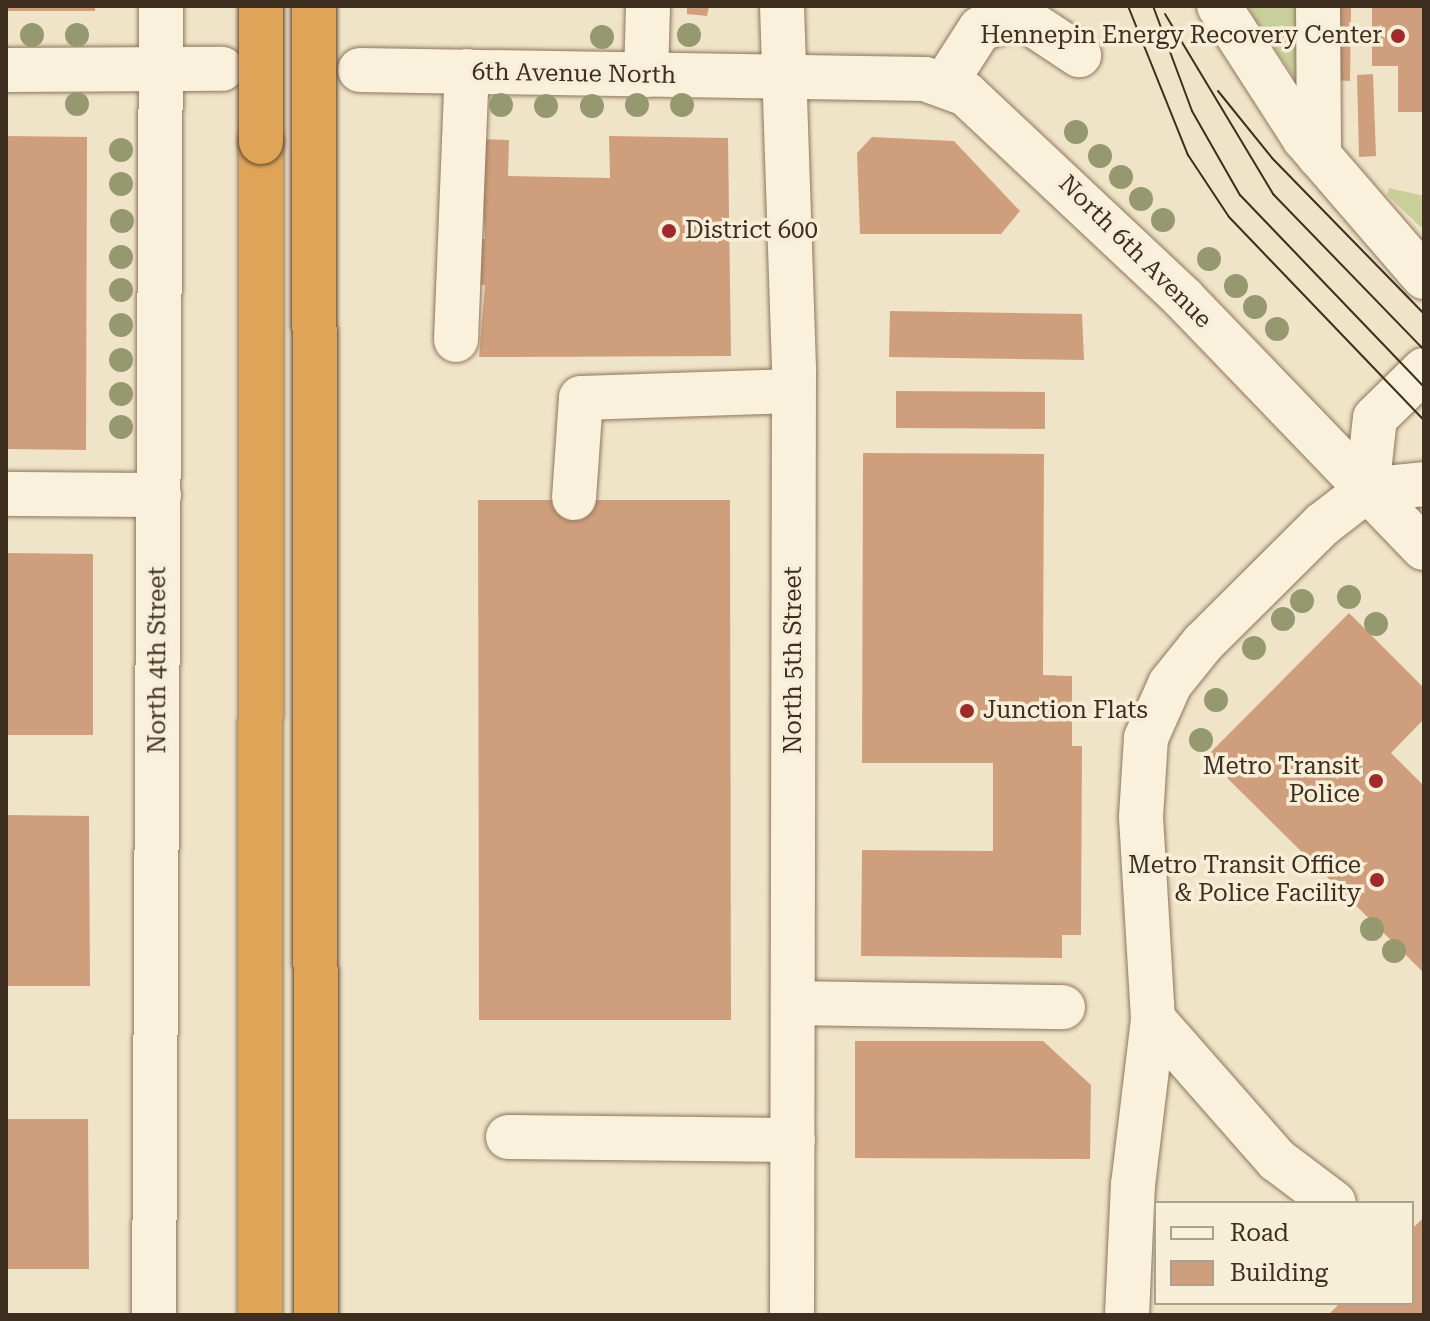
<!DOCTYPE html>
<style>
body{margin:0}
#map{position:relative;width:1430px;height:1321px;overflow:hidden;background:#f0e4c8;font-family:"Roboto Serif",serif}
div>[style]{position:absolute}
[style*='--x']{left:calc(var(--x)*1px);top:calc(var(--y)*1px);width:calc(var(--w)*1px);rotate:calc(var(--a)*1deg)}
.green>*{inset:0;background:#c9cf9b}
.building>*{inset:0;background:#cf9f7d}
.roads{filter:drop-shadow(0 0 2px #8d765c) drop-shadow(0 0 2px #8d765c)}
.minor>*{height:44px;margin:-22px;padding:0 22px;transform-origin:22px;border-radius:22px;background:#faf1dc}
.highway>*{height:44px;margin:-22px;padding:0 22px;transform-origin:22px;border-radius:22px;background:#e0a458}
.tram>*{height:2px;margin:-1px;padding:0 1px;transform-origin:1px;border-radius:1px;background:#3d2e20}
.bridges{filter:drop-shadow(0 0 2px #5b4430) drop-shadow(0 0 2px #5b4430)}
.highway-bridge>*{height:44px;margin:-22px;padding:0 22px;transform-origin:22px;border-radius:22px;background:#e0a458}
.trees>*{width:24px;height:24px;margin:-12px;border-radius:50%;background:#96986f}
.dots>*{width:22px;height:22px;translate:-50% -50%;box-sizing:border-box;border:4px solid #f7eed8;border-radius:50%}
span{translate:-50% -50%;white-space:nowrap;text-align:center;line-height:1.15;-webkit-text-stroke:7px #f7eed8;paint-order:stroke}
.poi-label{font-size:24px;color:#3d2e20}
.right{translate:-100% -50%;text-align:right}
.left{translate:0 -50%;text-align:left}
.street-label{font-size:24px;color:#3d2e20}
.frame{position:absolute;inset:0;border:8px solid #3d2e20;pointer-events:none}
.legend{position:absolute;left:1154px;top:1201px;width:260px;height:104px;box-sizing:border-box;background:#f7eed8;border:2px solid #ada18e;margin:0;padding:10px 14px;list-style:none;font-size:24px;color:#3d2e20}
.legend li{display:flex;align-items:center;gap:16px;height:40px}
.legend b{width:40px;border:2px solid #ada18e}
</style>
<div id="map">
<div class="green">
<i style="clip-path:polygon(1248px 6px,1307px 6px,1299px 84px,1256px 21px)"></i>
<i style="clip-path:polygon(1389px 188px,1424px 196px,1424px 230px,1387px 195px)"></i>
</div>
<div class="building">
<i style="clip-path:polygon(6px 6px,95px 6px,95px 11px,6px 11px)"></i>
<i style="clip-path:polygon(687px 6px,709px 6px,707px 16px,687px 14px)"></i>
<i style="clip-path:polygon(1335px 6px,1351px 6px,1350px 81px,1334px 80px)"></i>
<i style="clip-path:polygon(1372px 6px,1424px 6px,1422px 112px,1398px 112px,1398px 66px,1372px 66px)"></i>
<i style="clip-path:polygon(1373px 74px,1376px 156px,1359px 157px,1357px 75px)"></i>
<i style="clip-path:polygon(6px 136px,87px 137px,86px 450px,6px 449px)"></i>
<i style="clip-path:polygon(609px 136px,728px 138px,731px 356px,479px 357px,485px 285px,464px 284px,465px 239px,485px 239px,480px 139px,509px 140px,508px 176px,610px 178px)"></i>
<i style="clip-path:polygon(872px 137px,954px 141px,1020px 211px,1001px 234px,860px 234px,857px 153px)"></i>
<i style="clip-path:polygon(890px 311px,1082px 314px,1084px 360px,889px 357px)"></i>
<i style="clip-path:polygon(896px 391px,1045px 392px,1045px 429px,896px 428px)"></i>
<i style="clip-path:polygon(863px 453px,1044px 454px,1043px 675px,1072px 676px,1072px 746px,1082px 746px,1081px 935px,1062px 935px,1062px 958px,861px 956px,862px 850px,993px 851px,993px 763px,862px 763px)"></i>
<i style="clip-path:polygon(478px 500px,730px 500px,731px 1020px,479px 1020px)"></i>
<i style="clip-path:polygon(6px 553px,93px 554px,93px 735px,6px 735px)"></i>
<i style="clip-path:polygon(1349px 613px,1424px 688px,1424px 719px,1391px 753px,1424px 786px,1424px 973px,1206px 757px)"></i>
<i style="clip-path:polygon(6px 815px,89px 816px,90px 986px,6px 986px)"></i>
<i style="clip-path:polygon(855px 1041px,1043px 1041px,1091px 1085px,1090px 1159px,855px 1158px)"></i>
<i style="clip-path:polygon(6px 1119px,88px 1119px,89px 1269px,6px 1269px)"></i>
<i style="clip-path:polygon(1424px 1217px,1424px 1315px,1328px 1315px,1340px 1303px,1412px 1303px,1412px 1229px)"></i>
</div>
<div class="roads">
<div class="minor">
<i style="--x:782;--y:6;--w:367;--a:88.1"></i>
<i style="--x:794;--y:373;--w:942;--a:90.12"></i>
<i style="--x:1219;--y:6;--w:157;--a:57.2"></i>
<i style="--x:1304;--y:138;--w:184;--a:49.2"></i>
<i style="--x:1318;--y:6;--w:150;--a:89.6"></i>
<i style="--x:6;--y:70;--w:216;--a:-0.3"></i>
<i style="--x:360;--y:70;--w:565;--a:0.91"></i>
<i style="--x:925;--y:79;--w:44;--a:20.1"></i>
<i style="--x:966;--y:94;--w:298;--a:43.2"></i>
<i style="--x:1183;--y:298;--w:347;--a:46.1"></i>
<i style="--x:646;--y:75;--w:68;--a:-88.3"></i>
<i style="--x:944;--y:85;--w:67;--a:-57.3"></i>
<i style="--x:980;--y:29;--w:42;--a:-18"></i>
<i style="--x:1020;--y:16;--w:71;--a:33.5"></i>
<i style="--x:456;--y:340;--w:269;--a:-87.7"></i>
<i style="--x:1367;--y:490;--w:72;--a:-83.7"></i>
<i style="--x:1375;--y:418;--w:69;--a:-44.4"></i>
<i style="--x:6;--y:494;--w:153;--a:0.4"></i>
<i style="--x:574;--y:498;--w:100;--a:-86"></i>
<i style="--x:581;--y:398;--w:213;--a:-1.9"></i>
<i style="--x:794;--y:1003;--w:269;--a:0.9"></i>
<i style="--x:1153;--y:1019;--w:188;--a:48.7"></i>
<i style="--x:1277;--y:1160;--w:71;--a:37"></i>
<i style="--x:508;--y:1137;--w:285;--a:0.6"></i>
<i style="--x:154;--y:1315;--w:1309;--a:-89.69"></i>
<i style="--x:1127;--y:1315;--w:130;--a:-87.4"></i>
<i style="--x:1133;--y:1185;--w:167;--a:-83.1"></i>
<i style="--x:1153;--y:1019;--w:202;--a:-93.4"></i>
<i style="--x:1141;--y:817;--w:79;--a:-86.4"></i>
<i style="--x:1146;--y:738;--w:59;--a:-66"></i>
<i style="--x:1170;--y:684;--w:53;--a:-51.2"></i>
<i style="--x:1203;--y:643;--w:169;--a:-44.8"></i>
<i style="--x:1323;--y:524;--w:56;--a:-37.7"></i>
<i style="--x:1367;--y:490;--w:57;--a:-6"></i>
</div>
<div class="highway">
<i style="--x:260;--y:1315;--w:1173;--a:-89.95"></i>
</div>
</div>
<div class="tram">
<i style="--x:1128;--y:6;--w:161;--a:68.1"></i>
<i style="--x:1188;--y:155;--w:74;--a:56.5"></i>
<i style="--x:1229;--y:217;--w:281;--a:46.2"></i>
<i style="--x:1153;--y:6;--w:112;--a:69.6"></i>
<i style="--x:1192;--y:111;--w:97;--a:60.3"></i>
<i style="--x:1240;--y:195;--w:266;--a:46.2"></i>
<i style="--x:1165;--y:14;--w:210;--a:59"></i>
<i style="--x:1273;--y:194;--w:217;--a:45.9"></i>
<i style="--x:1218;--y:91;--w:86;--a:51.1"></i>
<i style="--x:1272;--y:158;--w:218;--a:45.7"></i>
</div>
<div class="bridges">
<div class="highway-bridge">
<i style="--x:314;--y:6;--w:1309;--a:89.91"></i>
<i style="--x:261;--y:142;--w:136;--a:-90"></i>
</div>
</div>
<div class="trees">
<i style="left:32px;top:35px"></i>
<i style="left:77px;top:35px"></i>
<i style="left:689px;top:35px"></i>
<i style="left:602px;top:37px"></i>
<i style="left:77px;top:104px"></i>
<i style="left:501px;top:105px"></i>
<i style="left:637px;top:105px"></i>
<i style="left:682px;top:105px"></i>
<i style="left:546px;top:106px"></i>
<i style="left:592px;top:106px"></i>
<i style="left:1076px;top:132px"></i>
<i style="left:121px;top:150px"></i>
<i style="left:1100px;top:156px"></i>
<i style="left:1121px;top:177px"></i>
<i style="left:121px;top:184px"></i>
<i style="left:1141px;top:199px"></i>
<i style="left:1163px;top:220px"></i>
<i style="left:122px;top:221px"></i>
<i style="left:121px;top:257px"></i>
<i style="left:1209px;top:259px"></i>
<i style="left:1236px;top:286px"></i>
<i style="left:121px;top:290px"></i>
<i style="left:1255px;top:307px"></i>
<i style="left:121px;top:325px"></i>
<i style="left:1277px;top:329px"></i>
<i style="left:121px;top:360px"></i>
<i style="left:121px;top:394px"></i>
<i style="left:121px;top:427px"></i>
<i style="left:1349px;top:597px"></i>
<i style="left:1302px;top:601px"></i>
<i style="left:1283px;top:619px"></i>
<i style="left:1376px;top:624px"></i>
<i style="left:1254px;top:648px"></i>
<i style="left:1216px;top:700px"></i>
<i style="left:1201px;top:740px"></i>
<i style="left:1372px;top:929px"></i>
<i style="left:1394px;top:951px"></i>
</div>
<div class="dots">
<i style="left:1398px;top:36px;background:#9e2a2b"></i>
<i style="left:669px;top:231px;background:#9e2a2b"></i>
<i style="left:967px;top:711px;background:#9e2a2b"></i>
<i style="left:1376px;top:781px;background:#9e2a2b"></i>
<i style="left:1377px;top:880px;background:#9e2a2b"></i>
</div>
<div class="poi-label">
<span class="right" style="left:1382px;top:36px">Hennepin Energy Recovery Center</span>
<span class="left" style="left:685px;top:231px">District 600</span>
<span class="left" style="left:983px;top:711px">Junction Flats</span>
<span class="right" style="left:1360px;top:781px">Metro Transit<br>Police</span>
<span class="right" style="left:1361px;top:880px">Metro Transit Office<br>&amp; Police Facility</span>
</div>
<div class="street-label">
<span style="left:574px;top:74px;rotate:1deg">6th Avenue North</span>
<span style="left:1135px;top:252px;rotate:45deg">North 6th Avenue</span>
<span style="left:158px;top:660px;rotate:-90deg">North 4th Street</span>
<span style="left:794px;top:660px;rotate:-90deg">North 5th Street</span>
</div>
<div class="frame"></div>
<ul class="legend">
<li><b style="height:10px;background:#faf1dc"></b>Road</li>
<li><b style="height:22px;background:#cf9f7d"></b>Building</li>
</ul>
</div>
